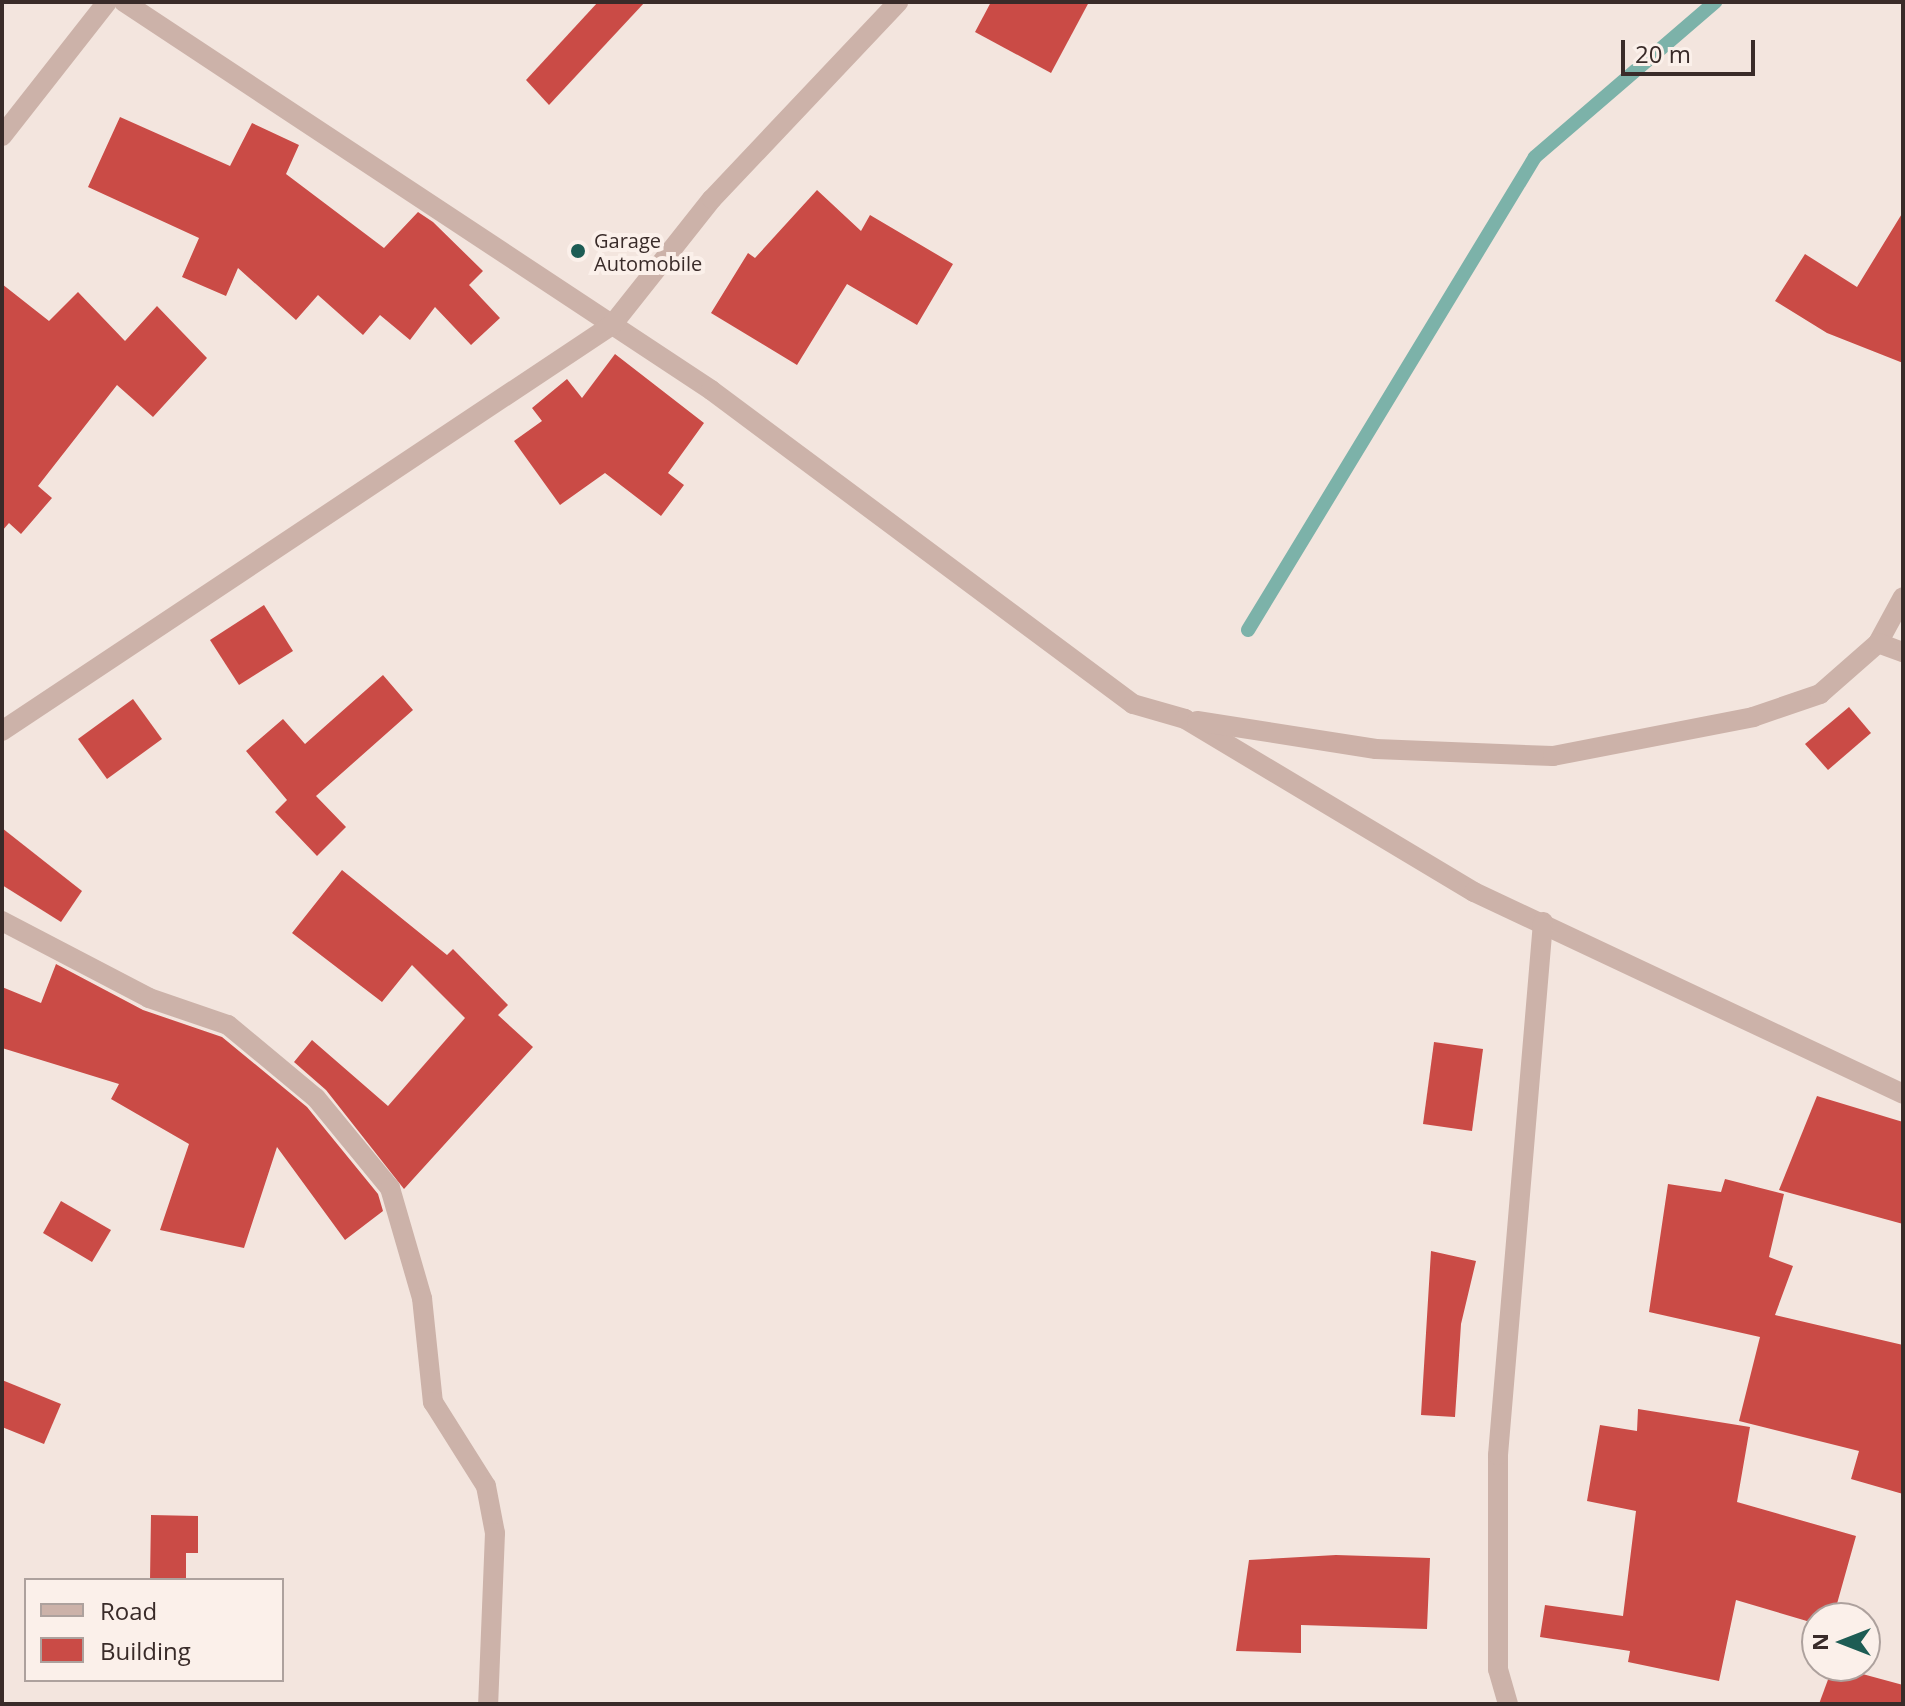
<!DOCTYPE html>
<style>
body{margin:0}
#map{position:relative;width:1905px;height:1706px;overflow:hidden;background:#f3e5de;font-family:"Open Sans",sans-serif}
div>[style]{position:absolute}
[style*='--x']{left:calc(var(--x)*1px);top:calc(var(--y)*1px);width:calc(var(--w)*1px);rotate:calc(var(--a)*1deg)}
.stream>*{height:14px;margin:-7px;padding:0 7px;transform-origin:7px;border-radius:7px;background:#7cb2a9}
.building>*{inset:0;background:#ca4b46}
.minor>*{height:20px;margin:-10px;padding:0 10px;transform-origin:10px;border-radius:10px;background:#ccb2a9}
.dots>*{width:22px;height:22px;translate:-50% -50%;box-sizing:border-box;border:4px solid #fbf0ea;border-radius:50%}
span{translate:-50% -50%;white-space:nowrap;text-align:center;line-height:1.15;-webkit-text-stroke:8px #fbf0ea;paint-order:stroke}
.poi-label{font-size:20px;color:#392b29}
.left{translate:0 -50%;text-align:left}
.frame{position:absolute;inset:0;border:4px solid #392b29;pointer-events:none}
.legend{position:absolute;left:24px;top:1578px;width:260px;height:104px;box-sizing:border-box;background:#fbf0ea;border:2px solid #ada19d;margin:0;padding:10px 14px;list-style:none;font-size:24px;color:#392b29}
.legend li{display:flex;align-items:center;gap:16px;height:40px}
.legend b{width:40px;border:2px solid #ada19d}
.north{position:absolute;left:1801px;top:1602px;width:80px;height:80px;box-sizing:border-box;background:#fbf0ea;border:2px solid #ada19d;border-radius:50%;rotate:270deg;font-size:22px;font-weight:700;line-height:32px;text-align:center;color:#392b29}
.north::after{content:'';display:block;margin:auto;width:28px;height:36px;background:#1d5c54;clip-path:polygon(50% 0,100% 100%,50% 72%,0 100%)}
.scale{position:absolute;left:1621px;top:40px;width:134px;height:36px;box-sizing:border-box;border:4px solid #392b29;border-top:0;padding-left:10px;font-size:24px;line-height:28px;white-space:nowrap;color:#392b29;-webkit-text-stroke:6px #fbf0ea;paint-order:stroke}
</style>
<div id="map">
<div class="stream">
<i style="--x:1248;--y:630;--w:553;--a:-58.75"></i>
<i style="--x:1535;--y:157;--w:238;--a:-40.7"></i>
</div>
<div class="building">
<i style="clip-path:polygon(598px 2px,645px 2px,549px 105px,526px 80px)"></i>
<i style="clip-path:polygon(991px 2px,1089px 2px,1051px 73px,975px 32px)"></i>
<i style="clip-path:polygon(120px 117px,230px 166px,252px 123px,299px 145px,286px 174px,384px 248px,418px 212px,433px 222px,483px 271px,469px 285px,500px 318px,471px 345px,435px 307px,410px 340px,380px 315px,363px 335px,318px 295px,296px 320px,238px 268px,226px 296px,182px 277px,199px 238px,88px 187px)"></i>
<i style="clip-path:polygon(817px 190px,861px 231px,870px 215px,953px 264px,917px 325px,847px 284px,797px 365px,711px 313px,748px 253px,755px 258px)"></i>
<i style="clip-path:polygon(1903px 212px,1903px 363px,1827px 333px,1775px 301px,1805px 254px,1857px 287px)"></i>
<i style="clip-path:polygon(2px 284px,49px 321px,78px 292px,125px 341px,157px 306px,207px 358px,153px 417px,117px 385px,38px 486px,52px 498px,21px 534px,9px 523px,2px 531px)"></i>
<i style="clip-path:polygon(615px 354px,704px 423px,668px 473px,684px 485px,661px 516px,605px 473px,560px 505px,514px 441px,542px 421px,532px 408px,567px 379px,582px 398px)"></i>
<i style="clip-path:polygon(264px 605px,293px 651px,239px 685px,210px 640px)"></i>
<i style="clip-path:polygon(383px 675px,413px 710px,316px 796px,346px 827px,317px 856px,275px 812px,287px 800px,246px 751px,283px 719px,305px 744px)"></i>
<i style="clip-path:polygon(133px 699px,162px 739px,107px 779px,78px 739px)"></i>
<i style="clip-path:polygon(1849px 707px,1871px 733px,1828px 770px,1805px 744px)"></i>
<i style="clip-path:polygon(2px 828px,82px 891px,61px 922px,2px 885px)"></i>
<i style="clip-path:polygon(342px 870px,447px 955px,453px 949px,508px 1005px,498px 1015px,533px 1047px,404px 1189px,326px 1090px,294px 1062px,312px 1040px,388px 1106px,465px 1018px,412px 965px,382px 1002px,292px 933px)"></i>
<i style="clip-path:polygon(56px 964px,143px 1010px,222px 1037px,307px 1107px,378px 1194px,383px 1211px,345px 1240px,277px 1147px,244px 1248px,160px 1230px,189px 1144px,111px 1099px,119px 1084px,2px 1048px,2px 987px,41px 1003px)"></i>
<i style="clip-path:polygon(1434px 1042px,1483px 1049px,1472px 1131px,1423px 1124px)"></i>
<i style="clip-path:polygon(1817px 1096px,1903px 1122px,1903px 1224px,1779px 1190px)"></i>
<i style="clip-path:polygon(1725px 1179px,1784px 1194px,1769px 1257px,1793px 1266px,1775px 1315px,1903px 1345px,1903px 1494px,1851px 1479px,1859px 1451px,1739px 1421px,1760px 1337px,1649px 1312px,1668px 1184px,1721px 1192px)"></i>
<i style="clip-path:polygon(61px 1201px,111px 1230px,92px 1262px,43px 1233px)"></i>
<i style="clip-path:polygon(1431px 1251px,1476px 1261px,1461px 1324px,1455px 1417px,1421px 1415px)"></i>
<i style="clip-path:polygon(2px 1380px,61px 1404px,44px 1444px,2px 1427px)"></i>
<i style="clip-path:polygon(1638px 1409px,1750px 1427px,1737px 1502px,1856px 1536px,1833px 1618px,1817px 1624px,1736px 1600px,1719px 1681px,1628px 1662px,1630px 1651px,1540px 1637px,1545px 1605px,1623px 1616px,1636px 1511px,1587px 1501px,1600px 1425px,1637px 1431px)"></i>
<i style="clip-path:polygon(151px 1515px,198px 1516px,198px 1553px,186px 1553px,186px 1580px,150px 1580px)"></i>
<i style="clip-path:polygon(1336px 1555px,1430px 1558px,1427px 1629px,1301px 1625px,1301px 1653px,1236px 1651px,1249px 1560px)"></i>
<i style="clip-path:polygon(1833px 1666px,1903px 1685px,1903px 1704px,1819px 1704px)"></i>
</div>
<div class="minor">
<i style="--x:124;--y:2;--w:704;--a:33.46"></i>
<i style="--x:711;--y:390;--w:526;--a:36.65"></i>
<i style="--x:1133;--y:704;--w:54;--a:16.1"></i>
<i style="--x:1185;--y:719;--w:337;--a:30.9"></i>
<i style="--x:1474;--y:892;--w:474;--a:25.2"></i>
<i style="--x:2;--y:136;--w:170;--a:-51.9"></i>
<i style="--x:1878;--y:643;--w:52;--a:-61.5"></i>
<i style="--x:1197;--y:721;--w:181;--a:8.9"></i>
<i style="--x:1376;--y:749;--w:177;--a:2.3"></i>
<i style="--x:1553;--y:756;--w:204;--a:-11"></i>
<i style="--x:1753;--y:717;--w:71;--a:-18.9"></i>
<i style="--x:1820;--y:694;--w:77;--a:-41.3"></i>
<i style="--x:1878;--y:643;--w:27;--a:20"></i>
<i style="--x:2;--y:731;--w:733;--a:-33.65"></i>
<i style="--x:612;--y:325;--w:161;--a:-51.6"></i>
<i style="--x:712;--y:199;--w:271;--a:-46.6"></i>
<i style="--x:2;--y:921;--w:166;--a:27.6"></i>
<i style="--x:149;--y:998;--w:83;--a:18.9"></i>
<i style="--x:228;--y:1025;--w:114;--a:39.7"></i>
<i style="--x:316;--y:1098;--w:117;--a:50.6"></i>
<i style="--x:390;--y:1188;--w:115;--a:73.8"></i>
<i style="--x:422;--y:1298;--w:105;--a:84"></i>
<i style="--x:433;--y:1402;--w:99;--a:57.8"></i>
<i style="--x:486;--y:1486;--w:48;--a:79.2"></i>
<i style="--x:495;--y:1533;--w:171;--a:92.3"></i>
<i style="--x:1508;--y:1704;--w:36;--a:-106"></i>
<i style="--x:1498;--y:1669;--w:214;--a:-90"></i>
<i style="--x:1498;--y:1455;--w:535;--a:-85.17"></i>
</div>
<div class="dots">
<i style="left:578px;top:251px;background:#1d5c54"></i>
</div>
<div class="poi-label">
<span class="left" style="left:594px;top:252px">Garage<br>Automobile</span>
</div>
<div class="frame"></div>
<ul class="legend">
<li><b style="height:10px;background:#ccb2a9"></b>Road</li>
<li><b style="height:22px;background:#ca4b46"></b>Building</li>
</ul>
<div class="north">N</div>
<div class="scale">20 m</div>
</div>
